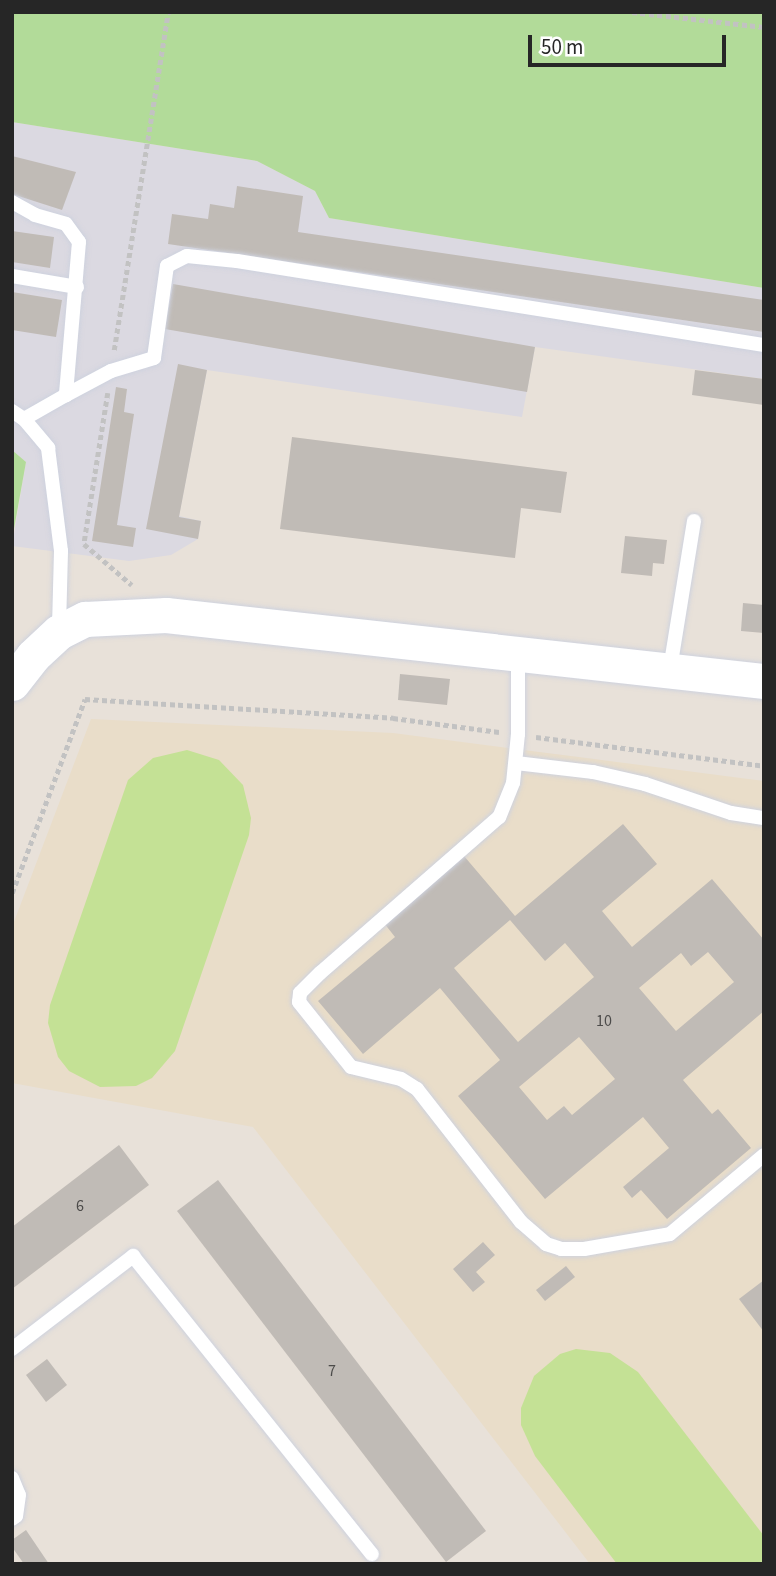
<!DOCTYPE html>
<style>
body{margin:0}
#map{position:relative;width:776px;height:1576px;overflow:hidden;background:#e8e1d9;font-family:"Source Sans 3",sans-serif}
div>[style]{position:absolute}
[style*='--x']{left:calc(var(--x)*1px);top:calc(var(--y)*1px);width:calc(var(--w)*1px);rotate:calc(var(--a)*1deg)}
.industrial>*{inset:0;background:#dbd9e1}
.education>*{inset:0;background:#e9ddc9}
.green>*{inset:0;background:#b2db99}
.pitch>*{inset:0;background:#c4e195}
.building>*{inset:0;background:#c0bbb6}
.path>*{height:4.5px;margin-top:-2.25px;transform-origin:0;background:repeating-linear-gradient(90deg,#c2c2c2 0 5px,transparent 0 8.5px)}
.roads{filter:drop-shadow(0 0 2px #ced2de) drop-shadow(0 0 2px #ced2de)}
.service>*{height:14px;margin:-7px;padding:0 7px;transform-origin:7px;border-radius:7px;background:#fff}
.tertiary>*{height:35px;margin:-17.5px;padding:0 17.5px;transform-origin:17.5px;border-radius:17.5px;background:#fff}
span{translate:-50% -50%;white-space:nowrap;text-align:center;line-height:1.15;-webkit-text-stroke:6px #fff;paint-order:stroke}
.number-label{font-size:16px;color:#4c4b4a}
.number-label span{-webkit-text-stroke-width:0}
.frame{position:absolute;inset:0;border:14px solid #262626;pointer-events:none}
.scale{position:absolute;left:528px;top:35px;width:198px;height:32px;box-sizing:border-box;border:4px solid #262626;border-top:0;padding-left:9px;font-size:21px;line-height:24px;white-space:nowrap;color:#262626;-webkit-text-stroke:5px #fff;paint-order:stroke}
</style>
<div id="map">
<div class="industrial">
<i style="clip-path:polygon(12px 122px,257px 161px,315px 191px,329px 218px,764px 288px,764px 379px,535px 347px,522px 417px,207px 370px,179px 516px,201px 521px,198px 539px,171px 555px,129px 561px,12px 546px,26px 462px,12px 450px)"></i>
</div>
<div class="education">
<i style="clip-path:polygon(91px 719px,393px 733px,764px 781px,764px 1564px,590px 1564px,253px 1127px,12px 1083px,12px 927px)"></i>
</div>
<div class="green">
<i style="clip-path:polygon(12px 12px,764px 12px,764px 288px,329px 218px,315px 191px,257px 161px,12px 122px)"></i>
<i style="clip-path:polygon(12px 450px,26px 462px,12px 540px)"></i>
</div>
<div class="pitch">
<i style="clip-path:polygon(187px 750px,219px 760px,243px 785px,251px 818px,249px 835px,175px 1051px,152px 1078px,136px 1086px,100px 1087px,69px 1071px,58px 1057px,48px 1023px,50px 1005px,128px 780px,153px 758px)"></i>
<i style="clip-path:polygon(576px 1349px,610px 1353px,638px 1372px,764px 1536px,764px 1564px,617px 1564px,535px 1456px,521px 1425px,521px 1408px,534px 1376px,560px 1354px)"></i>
</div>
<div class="building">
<i style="clip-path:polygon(12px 156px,76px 172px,62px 210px,12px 194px)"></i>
<i style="clip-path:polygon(237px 186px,303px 196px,298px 232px,764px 300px,764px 332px,168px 244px,172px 214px,208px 219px,210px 204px,234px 208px)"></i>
<i style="clip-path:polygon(12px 231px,54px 237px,50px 268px,12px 262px)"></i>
<i style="clip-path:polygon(173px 284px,535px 347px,527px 392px,165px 329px)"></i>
<i style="clip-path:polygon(12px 292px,62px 300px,56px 337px,12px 330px)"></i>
<i style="clip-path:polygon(178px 364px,207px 370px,179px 517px,201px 521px,198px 539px,146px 529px)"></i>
<i style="clip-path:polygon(695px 370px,764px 379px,764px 405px,692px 395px)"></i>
<i style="clip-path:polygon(116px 387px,127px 389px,124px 412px,134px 414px,117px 525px,136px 528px,133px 547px,92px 541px)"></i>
<i style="clip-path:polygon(292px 437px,567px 472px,561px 513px,521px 508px,515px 558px,280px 529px)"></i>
<i style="clip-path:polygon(625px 536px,667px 540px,664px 564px,653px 563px,652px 576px,621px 573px)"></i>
<i style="clip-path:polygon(743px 603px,764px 605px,764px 633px,741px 631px)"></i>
<i style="clip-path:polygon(400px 674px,450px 679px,447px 705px,398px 700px)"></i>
<i style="clip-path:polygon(evenodd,623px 824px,657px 864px,602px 911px,632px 947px,712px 879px,764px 940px,764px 1011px,683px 1080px,712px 1114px,718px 1109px,751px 1148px,667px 1219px,641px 1190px,632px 1198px,623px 1187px,669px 1148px,643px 1117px,545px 1199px,458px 1096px,500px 1060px,440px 988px,363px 1054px,318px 1001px,395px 937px,384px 923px,464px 856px,515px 916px,623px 824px,510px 920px,545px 961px,565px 943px,594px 977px,518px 1042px,454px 968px,510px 920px,623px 824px,708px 952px,734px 982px,676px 1031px,639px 988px,681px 953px,691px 966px,708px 952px,623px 824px,579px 1037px,615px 1079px,572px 1115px,564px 1106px,547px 1120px,519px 1087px,579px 1037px)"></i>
<i style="clip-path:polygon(119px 1145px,149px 1185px,12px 1289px,12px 1227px)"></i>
<i style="clip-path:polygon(218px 1180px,486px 1531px,446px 1562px,177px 1211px)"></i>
<i style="clip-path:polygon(483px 1242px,495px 1255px,476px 1272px,485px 1282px,473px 1292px,453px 1269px)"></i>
<i style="clip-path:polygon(566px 1266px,575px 1277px,545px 1301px,536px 1290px)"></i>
<i style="clip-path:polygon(764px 1280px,764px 1332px,739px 1299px)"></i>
<i style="clip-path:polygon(47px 1359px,67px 1385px,46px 1402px,26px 1375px)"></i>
<i style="clip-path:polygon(26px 1530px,49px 1564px,24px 1564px,12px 1547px,12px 1540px)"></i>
</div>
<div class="path">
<i style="--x:632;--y:12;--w:133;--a:6.5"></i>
<i style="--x:114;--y:350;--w:342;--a:-80.9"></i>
<i style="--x:108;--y:393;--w:153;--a:99"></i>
<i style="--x:84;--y:544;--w:63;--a:40.5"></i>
<i style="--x:536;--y:737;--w:230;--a:7.2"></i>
<i style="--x:12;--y:893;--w:207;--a:-69.4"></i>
<i style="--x:85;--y:699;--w:309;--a:3.5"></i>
<i style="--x:393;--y:718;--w:107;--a:7.5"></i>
</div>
<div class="roads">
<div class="service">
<i style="--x:12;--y:202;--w:26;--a:29"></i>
<i style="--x:35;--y:215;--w:32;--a:16"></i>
<i style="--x:66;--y:224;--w:22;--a:54"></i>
<i style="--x:79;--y:242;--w:154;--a:94.9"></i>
<i style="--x:66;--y:395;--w:48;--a:150.3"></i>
<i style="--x:12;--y:276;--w:66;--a:9.6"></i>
<i style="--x:66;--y:395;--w:51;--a:-28.1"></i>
<i style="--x:111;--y:371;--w:45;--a:-16.8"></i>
<i style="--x:154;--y:358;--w:93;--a:-82"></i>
<i style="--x:167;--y:266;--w:22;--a:-27"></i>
<i style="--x:187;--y:256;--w:50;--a:5.7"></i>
<i style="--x:237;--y:261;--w:534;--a:9.06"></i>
<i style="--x:12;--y:411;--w:14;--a:34"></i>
<i style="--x:24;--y:419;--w:38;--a:50"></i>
<i style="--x:48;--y:448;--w:104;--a:82.8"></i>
<i style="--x:61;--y:551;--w:79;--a:91.5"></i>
<i style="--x:518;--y:655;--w:79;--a:90"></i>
<i style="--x:518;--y:734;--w:49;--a:95.8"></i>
<i style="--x:513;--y:783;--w:37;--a:112"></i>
<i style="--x:499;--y:817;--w:237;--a:138.9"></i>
<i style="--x:320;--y:973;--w:28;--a:135"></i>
<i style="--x:300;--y:993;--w:9;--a:96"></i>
<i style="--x:299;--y:1002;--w:83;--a:51.3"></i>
<i style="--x:351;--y:1067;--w:51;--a:13.5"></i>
<i style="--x:401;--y:1079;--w:19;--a:32"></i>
<i style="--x:417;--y:1089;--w:169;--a:52"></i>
<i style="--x:521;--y:1222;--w:33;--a:41"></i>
<i style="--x:546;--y:1244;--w:16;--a:18"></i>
<i style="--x:561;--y:1249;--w:23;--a:0"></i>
<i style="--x:584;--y:1249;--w:87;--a:-9.9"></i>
<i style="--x:670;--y:1234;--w:123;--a:-40"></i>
<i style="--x:670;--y:669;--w:150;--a:-80.8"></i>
<i style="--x:516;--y:763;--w:78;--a:6.7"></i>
<i style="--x:593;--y:772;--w:53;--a:13"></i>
<i style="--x:645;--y:784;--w:91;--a:18.6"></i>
<i style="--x:731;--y:813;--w:33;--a:9"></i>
<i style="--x:12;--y:1349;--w:153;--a:-37.5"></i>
<i style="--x:133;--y:1256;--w:382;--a:51.3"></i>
<i style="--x:12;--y:1478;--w:18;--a:68"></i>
<i style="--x:19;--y:1495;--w:21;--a:98"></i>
<i style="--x:16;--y:1516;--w:5;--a:143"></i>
</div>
<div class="tertiary">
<i style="--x:12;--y:683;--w:34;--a:-52"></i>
<i style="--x:33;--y:656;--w:35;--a:-43"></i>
<i style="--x:59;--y:632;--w:29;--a:-27"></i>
<i style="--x:85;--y:619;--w:81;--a:-2.8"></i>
<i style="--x:166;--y:615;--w:602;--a:6.3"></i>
</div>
</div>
<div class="number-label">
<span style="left:604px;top:1021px">10</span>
<span style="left:80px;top:1206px">6</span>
<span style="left:332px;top:1371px">7</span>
</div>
<div class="frame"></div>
<div class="scale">50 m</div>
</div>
